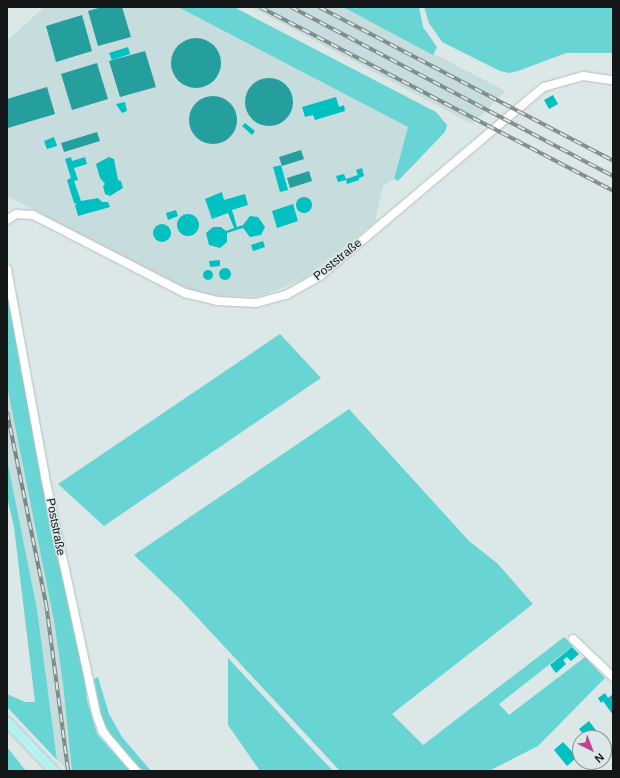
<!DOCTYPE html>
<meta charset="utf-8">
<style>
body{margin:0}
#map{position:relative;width:620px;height:778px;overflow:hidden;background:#dce8e8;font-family:Helvetica,sans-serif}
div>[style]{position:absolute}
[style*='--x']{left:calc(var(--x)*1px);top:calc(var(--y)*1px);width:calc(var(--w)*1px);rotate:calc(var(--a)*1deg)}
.built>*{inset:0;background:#c7dddd}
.green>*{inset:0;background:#68d5d4}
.water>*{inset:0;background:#259e9e}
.round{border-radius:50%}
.building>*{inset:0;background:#00c0c1}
.roads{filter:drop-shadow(0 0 1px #b4c0bf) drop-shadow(0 0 1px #b4c0bf)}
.minor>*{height:8px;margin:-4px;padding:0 4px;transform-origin:4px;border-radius:4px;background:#fff}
.major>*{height:10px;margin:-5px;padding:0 5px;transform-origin:5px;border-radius:5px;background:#b5f1f1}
.rail>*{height:4px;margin-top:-2px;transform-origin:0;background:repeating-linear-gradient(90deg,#dce8e8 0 8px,#7d8585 0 16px);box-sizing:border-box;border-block:1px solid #7d8585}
span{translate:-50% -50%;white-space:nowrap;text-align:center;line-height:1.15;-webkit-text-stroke:3px #dce8e8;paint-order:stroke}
.street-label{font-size:12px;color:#131717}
.frame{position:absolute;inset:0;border:8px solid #131717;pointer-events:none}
.north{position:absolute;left:572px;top:730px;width:40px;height:40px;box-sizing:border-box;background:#dce8e8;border:1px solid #8c9494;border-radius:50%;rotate:138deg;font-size:11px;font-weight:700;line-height:16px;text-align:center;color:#131717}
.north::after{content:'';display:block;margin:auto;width:14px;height:18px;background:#c04392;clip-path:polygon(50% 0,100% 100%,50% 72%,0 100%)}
</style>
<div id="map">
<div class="built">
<i style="clip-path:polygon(44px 7px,178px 7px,408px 127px,394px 179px,383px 186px,375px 222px,304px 279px,261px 296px,230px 297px,203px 294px,180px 286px,7px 196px,7px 41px)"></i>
<i style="clip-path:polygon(251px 7px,343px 7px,506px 91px,472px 124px)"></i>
<i style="clip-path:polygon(7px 386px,54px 621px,63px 684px,72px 771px,68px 771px,57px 760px,37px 609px,7px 459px)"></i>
</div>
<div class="green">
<i style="clip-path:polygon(178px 7px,234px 7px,436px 112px,447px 125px,445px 132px,398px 181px,394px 179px,408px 127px)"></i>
<i style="clip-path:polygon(343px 7px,419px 7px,423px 27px,437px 47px,433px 55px)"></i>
<i style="clip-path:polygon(424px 7px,613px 7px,613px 53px,566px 53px,518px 71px,509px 73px,500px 71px,442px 42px,429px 23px)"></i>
<i style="clip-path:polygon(7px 289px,50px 529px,82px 656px,87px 700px,97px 734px,130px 771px,72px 771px,63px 684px,54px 621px,7px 386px)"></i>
<i style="clip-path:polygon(280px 334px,321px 378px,104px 526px,58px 484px)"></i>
<i style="clip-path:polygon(349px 409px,469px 541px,497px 563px,533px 604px,392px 714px,423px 745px,564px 637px,573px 646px,499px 704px,509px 715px,585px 657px,605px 678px,538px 746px,489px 771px,340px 771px,181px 600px,134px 555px)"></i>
<i style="clip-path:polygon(7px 459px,37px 609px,57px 760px,7px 707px,7px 694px,25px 702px,35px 702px,14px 527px,7px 497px)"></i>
<i style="clip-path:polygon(228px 658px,315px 752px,333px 771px,260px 771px,228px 725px)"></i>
<i style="clip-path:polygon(98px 677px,109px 714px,122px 737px,151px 771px,143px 771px,116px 743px,102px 719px,94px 679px)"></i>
<i style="clip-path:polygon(7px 747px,26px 771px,7px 771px)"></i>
</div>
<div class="water">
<i style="clip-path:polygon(102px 7px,122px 7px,131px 37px,98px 46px,88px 11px)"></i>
<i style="clip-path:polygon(82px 15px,92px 51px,56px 62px,46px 26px)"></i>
<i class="round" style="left:171px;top:38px;width:50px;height:50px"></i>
<i style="clip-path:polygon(145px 51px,156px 87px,120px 97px,109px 61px)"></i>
<i style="clip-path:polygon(97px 63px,108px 99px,72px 110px,61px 74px)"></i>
<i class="round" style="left:245px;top:78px;width:48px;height:48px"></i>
<i style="clip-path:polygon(47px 87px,55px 114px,8px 128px,7px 99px)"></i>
<i class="round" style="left:189px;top:96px;width:48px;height:48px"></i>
<i style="clip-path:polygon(97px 132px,100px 141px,64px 152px,61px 143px)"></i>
<i style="clip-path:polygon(301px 150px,304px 159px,282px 166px,279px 157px)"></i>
<i style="clip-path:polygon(309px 171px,312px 181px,290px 188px,287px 178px)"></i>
</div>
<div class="building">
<i style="clip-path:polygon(128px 47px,130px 54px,112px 60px,109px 53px)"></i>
<i style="clip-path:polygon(553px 95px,558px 104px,549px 109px,544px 100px)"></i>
<i style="clip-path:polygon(336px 97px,339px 107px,344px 105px,345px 111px,315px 120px,313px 115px,305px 117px,302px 107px)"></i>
<i style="clip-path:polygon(125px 102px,127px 111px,122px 113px,116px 104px)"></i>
<i style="clip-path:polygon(245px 123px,255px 131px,252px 135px,242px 126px)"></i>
<i style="clip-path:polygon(54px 137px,57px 146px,47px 149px,44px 141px)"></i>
<i style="clip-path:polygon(71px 157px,72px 161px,85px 157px,87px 164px,74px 168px,78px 180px,74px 181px,81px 201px,98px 198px,102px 202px,108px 202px,110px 207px,78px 216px,75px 205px,77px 204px,74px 203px,67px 180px,71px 178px,65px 159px)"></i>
<i style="clip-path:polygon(109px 157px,114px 159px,118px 180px,121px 181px,123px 188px,110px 196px,105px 194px,103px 186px,105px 184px,100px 178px,96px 164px)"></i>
<i style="clip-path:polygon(281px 165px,288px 190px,280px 192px,273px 167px)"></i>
<i style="clip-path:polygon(362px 168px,364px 176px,359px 178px,359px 180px,347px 184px,346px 180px,338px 182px,336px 176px,344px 174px,346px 179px,358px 175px,356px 170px)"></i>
<i style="clip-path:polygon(222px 192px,224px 200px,245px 194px,248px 205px,232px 210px,237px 227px,243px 225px,250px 216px,258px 217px,265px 227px,261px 235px,250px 237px,243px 228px,227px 233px,227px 242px,220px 248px,209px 245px,206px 233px,213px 227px,221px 227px,226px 231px,234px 228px,228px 213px,212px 219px,205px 199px)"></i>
<i class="round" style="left:296px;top:197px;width:16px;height:16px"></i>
<i style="clip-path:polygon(293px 204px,298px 221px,277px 228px,272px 211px)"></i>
<i style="clip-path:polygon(176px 210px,178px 216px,168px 220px,166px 213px)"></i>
<i class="round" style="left:177px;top:214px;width:22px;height:22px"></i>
<i class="round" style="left:153px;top:224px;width:18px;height:18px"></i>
<i style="clip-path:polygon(263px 241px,265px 247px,253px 251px,251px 245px)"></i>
<i style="clip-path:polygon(220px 260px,220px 266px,210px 267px,209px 261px)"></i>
<i class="round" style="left:219px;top:268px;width:12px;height:12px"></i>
<i class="round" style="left:203px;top:270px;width:10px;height:10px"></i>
<i style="clip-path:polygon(572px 647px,579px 654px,571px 661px,567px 657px,563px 660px,566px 664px,556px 673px,550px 665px)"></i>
<i style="clip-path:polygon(605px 693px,608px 698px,613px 694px,613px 715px,603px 701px,601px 703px,598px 698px)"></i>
<i style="clip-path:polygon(589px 721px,602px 738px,586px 738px,579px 729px)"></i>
<i style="clip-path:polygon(563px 742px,577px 757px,567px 766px,554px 750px)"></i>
<i style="clip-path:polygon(604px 744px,612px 755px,604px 761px)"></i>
</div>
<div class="roads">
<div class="minor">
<i style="--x:7;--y:220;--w:11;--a:-34"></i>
<i style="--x:16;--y:214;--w:17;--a:3"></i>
<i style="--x:33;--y:215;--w:171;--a:27.2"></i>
<i style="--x:185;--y:293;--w:33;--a:14"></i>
<i style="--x:217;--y:301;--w:39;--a:3"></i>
<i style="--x:256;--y:303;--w:31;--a:-15"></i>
<i style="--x:286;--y:295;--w:39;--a:-29"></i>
<i style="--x:320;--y:276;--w:293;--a:-40.2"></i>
<i style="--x:544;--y:87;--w:41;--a:-15.8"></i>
<i style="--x:583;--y:76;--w:30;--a:8"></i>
<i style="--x:7;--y:269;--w:211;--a:79.6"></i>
<i style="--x:45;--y:477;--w:241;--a:77.8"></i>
<i style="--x:96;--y:713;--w:20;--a:70"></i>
<i style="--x:103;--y:732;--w:51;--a:49.8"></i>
<i style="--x:573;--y:639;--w:55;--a:43.5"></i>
</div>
<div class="major">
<i style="--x:7;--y:722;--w:68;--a:46.2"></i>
</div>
</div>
<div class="rail">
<i style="--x:260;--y:7;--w:398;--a:27.5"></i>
<i style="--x:291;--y:7;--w:364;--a:27.7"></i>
<i style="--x:319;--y:7;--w:332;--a:27.6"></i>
<i style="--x:7;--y:412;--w:195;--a:78.5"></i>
<i style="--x:46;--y:603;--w:169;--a:82.5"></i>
</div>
<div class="street-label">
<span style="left:338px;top:260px;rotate:-39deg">Poststraße</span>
<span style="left:55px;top:527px;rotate:79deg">Poststraße</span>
</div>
<div class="frame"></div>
<div class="north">N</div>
</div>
